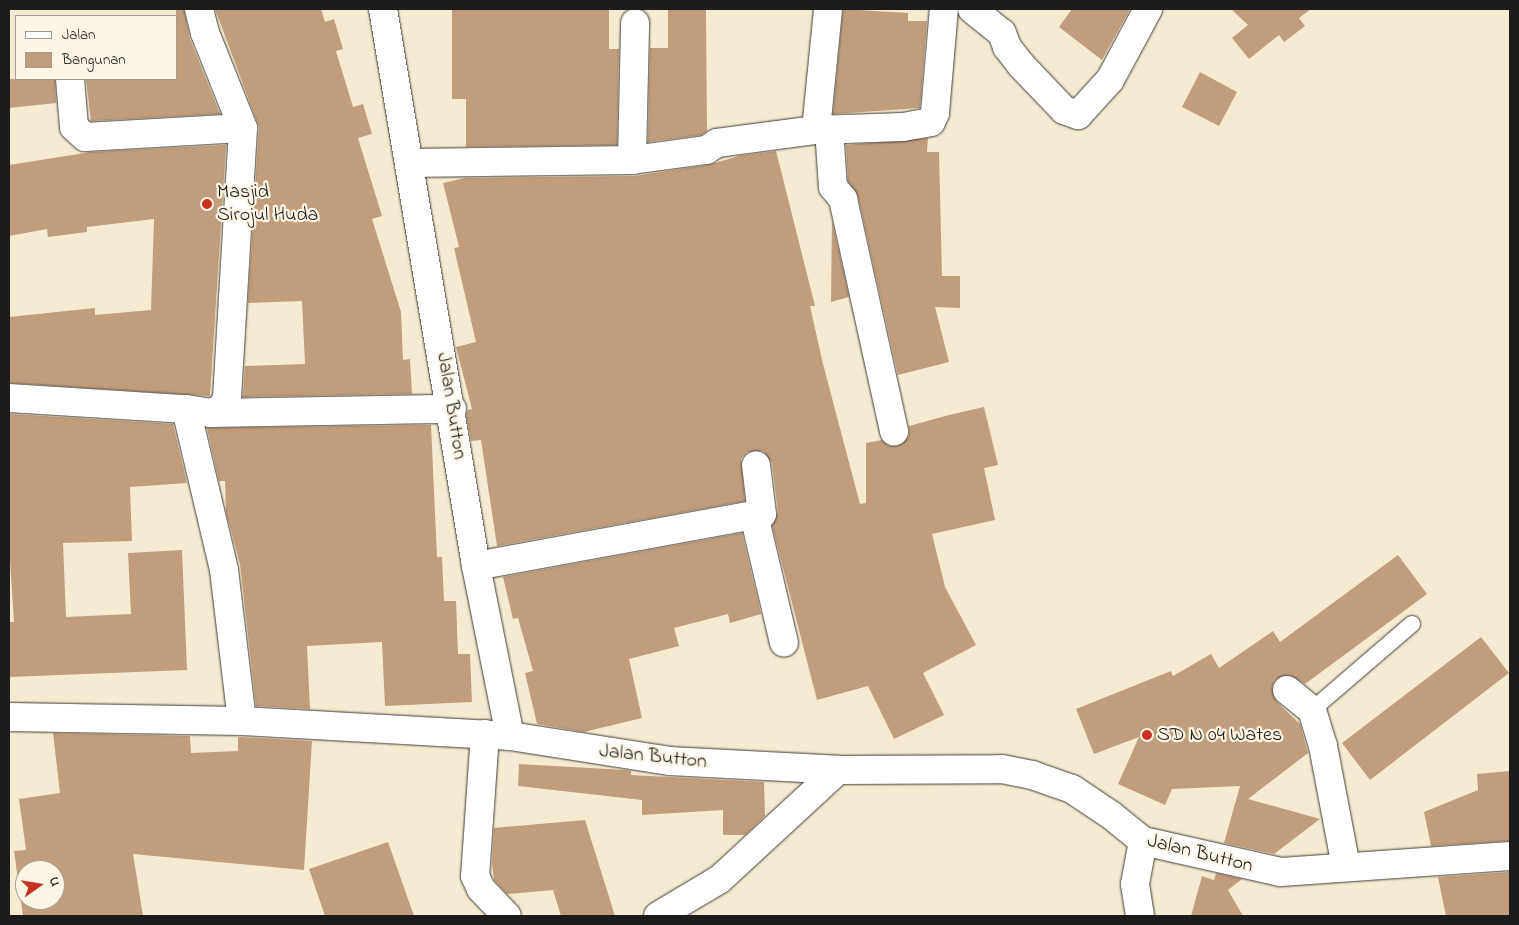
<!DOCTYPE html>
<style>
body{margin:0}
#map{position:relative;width:1519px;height:925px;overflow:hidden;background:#f5ebd2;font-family:"Indie Flower",sans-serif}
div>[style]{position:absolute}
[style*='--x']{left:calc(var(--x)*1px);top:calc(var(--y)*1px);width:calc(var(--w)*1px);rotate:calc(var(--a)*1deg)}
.building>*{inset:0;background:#c09d7d}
.roads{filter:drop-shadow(0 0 1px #3d3b37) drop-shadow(0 0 1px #3d3b37)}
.service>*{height:16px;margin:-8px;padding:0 8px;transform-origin:8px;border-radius:8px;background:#fff}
.minor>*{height:28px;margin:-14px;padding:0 14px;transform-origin:14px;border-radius:14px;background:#fff}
.dots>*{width:14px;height:14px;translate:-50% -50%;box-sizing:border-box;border:2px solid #fcf5e5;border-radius:50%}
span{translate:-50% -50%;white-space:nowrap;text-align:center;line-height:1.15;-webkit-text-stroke:4.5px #fcf5e5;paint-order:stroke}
.poi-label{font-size:20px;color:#1c1c1c}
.left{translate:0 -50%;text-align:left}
.street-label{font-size:20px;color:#1c1c1c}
.frame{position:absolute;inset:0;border:10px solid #1c1c1c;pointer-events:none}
.legend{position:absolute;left:15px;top:15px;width:162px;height:65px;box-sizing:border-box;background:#fcf5e5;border:1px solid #a29e95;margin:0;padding:6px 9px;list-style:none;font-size:15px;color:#1c1c1c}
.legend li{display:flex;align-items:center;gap:10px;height:25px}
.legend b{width:25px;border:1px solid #a29e95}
.north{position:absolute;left:15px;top:860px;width:50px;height:50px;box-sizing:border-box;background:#fcf5e5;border:1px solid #a29e95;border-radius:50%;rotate:77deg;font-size:14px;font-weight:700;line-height:20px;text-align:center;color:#1c1c1c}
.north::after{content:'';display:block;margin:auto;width:18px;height:22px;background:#c8321e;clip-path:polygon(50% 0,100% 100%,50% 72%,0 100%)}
</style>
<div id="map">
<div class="building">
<i style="clip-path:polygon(176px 9px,184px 9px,190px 39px,220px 114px,91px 121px,86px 79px,176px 79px)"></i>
<i style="clip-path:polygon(215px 9px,321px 9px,325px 22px,334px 19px,343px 49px,336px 51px,353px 107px,363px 104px,372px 134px,358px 138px,382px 216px,372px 219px,401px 312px,403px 360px,410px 359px,412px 394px,243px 397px,245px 366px,305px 364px,302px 301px,248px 303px,259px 127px)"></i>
<i style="clip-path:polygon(452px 9px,609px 9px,609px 49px,619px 49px,617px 145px,466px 147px,466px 99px,452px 99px)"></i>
<i style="clip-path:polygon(668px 9px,706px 9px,707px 131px,701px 135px,648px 142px,650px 48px,668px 48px)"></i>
<i style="clip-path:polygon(843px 9px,908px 13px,908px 21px,927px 21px,920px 108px,833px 114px)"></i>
<i style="clip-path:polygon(1072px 9px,1130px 9px,1102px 60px,1059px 27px)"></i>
<i style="clip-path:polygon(1231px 9px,1311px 9px,1299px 18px,1305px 26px,1284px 42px,1279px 35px,1249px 59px,1232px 38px,1248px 25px)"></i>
<i style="clip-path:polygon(1200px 72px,1237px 92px,1219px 126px,1182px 107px)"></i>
<i style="clip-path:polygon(9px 79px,55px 79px,56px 103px,9px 108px)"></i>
<i style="clip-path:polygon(928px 138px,927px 152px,939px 152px,942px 276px,960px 276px,960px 308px,935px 307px,949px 362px,898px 375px,858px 196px,848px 181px,846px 145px)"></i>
<i style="clip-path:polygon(226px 145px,210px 396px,9px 383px,9px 317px,95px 308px,95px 315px,151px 310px,154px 219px,87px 227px,87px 232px,48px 237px,47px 229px,9px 236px,9px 165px,91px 152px)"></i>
<i style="clip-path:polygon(776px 151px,815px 306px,810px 306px,823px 364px,860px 504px,866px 503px,866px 443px,882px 440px,889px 446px,898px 446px,909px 436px,909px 426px,949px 415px,984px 407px,998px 465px,984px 468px,995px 520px,932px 534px,945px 587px,976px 645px,923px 673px,944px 715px,894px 739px,868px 686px,817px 700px,772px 525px,778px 512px,772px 463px,763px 451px,747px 452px,741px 459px,745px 501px,497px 546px,481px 440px,471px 441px,466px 414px,468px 410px,472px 409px,456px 347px,476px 342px,454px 248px,459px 247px,443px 183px,465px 178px,634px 176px,708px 165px,739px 156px)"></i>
<i style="clip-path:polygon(832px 221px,849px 297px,831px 302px)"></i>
<i style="clip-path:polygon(10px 414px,173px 424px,187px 483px,130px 487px,132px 541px,63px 543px,66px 617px,131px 614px,128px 553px,182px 550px,187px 670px,9px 677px,9px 622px,14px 622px,9px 545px)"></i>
<i style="clip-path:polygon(431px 425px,437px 557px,442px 557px,444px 601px,456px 601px,458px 654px,470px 654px,472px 702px,385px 706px,382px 642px,307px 646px,310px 709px,256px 706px,240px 564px,226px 512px,225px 481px,219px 481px,207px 428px)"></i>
<i style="clip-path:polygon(742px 533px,761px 614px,730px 623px,728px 614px,674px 628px,679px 646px,629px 659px,642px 718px,584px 732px,537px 724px,525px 673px,533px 671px,518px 618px,513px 619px,503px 577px)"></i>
<i style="clip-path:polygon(1398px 555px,1427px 594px,1305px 684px,1289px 675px,1275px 680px,1272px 687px,1277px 702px,1300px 724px,1308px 753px,1248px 799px,1320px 819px,1274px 854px,1224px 843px,1240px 786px,1172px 789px,1165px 805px,1118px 784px,1139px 737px,1094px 754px,1076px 709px,1171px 671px,1173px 676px,1211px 654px,1219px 668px,1273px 631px,1280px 642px)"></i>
<i style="clip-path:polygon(1481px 637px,1509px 673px,1370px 780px,1342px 743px)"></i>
<i style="clip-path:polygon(evenodd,53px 733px,190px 736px,191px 753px,238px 751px,238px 737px,312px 741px,304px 870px,133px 854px,143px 916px,23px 916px,14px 851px,26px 850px,19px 799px,60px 793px,53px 733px,25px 870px,55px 870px,55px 900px,25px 900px,25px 870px)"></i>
<i style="clip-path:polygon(519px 764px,626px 770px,631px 771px,631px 775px,764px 782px,765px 816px,745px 835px,723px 835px,723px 810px,642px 815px,642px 800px,518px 786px)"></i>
<i style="clip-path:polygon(1510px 771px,1510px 841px,1431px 846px,1424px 812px,1478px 790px,1477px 774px)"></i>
<i style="clip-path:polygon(585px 820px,615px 916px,561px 916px,553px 890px,507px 894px,494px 880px,492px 863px,494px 828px)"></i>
<i style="clip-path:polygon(388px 842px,414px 916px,325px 916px,309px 869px)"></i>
<i style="clip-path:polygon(1510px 872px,1510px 916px,1446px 916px,1438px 877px)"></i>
<i style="clip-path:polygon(1216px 873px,1242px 879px,1228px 890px,1243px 916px,1191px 916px,1202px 876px,1214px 880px)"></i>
</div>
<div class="roads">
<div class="service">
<i style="--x:1312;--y:710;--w:132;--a:-40.7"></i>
</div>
<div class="minor">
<i style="--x:383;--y:9;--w:565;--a:80.52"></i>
<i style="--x:476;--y:566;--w:173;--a:78.7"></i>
<i style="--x:510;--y:736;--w:161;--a:8.9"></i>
<i style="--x:669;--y:761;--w:169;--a:3"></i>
<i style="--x:838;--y:770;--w:164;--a:-0.3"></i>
<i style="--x:1002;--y:769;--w:31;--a:11"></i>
<i style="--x:1032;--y:775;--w:42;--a:19.3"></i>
<i style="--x:1072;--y:789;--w:47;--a:33.7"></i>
<i style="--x:1111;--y:815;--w:41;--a:39.1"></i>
<i style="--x:1143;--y:841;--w:141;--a:12.7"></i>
<i style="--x:1281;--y:872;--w:230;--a:-4"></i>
<i style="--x:972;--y:9;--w:38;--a:39"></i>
<i style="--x:1002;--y:33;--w:15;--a:70"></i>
<i style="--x:1007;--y:47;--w:23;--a:52"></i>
<i style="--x:1021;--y:65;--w:62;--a:46.3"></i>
<i style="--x:1064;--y:110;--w:15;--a:20"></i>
<i style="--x:1078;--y:115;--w:47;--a:-47.6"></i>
<i style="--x:1110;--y:80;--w:81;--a:-61.8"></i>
<i style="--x:70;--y:79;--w:48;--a:85.2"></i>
<i style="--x:74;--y:127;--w:15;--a:42"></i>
<i style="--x:85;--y:137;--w:158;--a:-3.3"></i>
<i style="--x:829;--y:129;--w:58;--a:86.1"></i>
<i style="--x:833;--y:187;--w:16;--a:50"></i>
<i style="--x:843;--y:199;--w:238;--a:77.6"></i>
<i style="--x:816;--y:130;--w:87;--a:-2"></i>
<i style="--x:903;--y:127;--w:28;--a:-10"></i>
<i style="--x:931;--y:122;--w:10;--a:-66"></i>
<i style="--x:935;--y:113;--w:104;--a:-85.1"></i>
<i style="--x:632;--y:160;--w:137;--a:-88.7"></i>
<i style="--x:410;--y:163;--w:222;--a:-0.8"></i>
<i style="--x:632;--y:160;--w:75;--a:-7.7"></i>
<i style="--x:706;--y:150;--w:13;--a:-32"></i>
<i style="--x:717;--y:143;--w:100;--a:-7.5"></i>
<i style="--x:816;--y:130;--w:122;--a:-84.3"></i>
<i style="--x:9;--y:398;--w:177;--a:3.6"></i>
<i style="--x:186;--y:409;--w:25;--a:9"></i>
<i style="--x:211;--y:413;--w:12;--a:-24"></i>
<i style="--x:222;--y:408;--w:11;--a:-63"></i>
<i style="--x:227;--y:398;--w:270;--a:-86.6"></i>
<i style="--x:243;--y:128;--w:102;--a:-111.8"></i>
<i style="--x:205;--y:33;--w:25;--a:-104"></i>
<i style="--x:186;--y:409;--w:165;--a:76.7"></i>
<i style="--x:224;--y:570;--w:152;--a:83.2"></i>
<i style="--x:211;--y:413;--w:241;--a:-1"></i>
<i style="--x:754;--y:515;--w:8;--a:-7"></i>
<i style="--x:762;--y:514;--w:49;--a:-97"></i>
<i style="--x:476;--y:566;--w:283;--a:-10.4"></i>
<i style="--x:754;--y:515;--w:131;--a:76.8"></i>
<i style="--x:1287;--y:690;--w:32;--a:39"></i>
<i style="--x:1312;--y:710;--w:38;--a:73"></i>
<i style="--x:1323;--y:746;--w:123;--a:79.2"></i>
<i style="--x:9;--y:717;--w:233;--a:1"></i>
<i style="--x:242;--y:721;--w:268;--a:3.2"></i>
<i style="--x:485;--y:734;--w:142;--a:94"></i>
<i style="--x:475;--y:876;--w:14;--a:65"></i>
<i style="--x:481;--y:889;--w:37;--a:46"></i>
<i style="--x:658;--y:916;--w:72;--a:-30.8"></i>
<i style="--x:720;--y:879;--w:161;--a:-42.7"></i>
<i style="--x:1140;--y:916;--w:32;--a:-99"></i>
<i style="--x:1135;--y:884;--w:44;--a:-79.5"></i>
</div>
</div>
<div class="dots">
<i style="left:207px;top:204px;background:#c8321e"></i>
<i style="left:1147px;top:735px;background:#c8321e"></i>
</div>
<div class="poi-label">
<span class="left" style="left:217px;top:204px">Masjid<br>Sirojul Huda</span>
<span class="left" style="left:1157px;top:735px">SD N 04 Wates</span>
</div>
<div class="street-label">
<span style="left:451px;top:406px;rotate:81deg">Jalan Button</span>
<span style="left:653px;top:757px;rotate:6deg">Jalan Button</span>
<span style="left:1200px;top:854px;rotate:14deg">Jalan Button</span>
</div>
<div class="frame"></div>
<ul class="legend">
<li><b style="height:6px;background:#fff"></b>Jalan</li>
<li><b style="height:14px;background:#c09d7d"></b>Bangunan</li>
</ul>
<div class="north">U</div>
</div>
